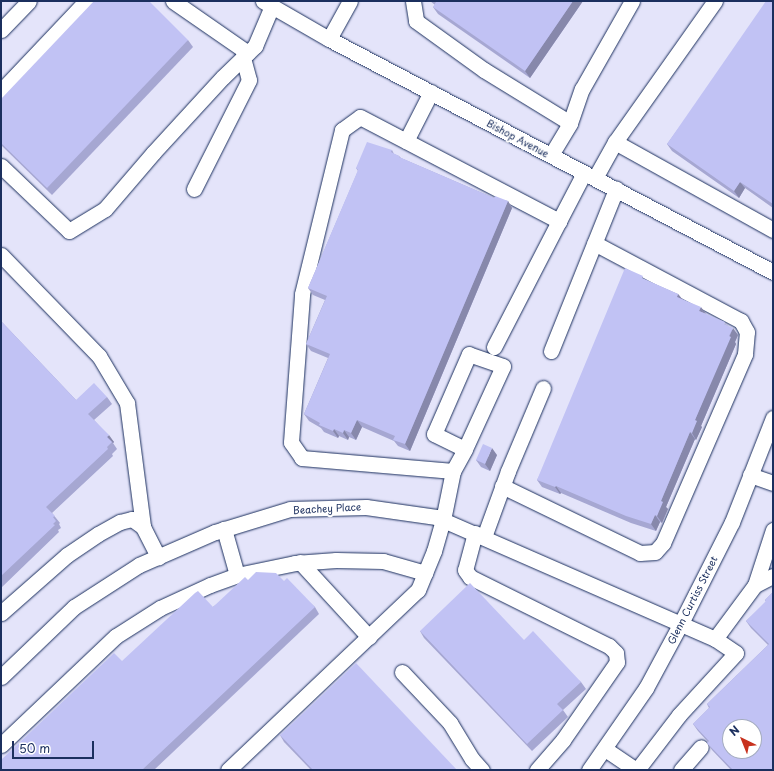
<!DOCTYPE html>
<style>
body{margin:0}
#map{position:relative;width:774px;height:771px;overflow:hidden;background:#f3f3fd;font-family:"Playpen Sans",sans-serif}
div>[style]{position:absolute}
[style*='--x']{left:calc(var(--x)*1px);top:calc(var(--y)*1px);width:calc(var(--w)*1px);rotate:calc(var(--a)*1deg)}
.built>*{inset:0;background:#e4e4fa}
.roads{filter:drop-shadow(0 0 1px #1b2f5e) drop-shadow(0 0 1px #1b2f5e)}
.minor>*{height:15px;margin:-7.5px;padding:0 7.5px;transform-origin:7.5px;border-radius:7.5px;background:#fff}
.wall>*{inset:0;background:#a6a7d2}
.shaded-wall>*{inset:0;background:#8788ab}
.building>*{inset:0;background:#c1c2f4}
span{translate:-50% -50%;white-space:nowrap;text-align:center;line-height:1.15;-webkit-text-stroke:4px #fff;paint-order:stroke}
.street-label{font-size:10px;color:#1b2f5e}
.frame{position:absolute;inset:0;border:2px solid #1b2f5e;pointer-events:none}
.north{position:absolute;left:722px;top:719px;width:40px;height:40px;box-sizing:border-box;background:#fff;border:1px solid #a4acbf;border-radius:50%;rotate:317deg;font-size:11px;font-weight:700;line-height:16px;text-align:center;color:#1b2f5e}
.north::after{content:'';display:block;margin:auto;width:14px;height:18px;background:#c8321e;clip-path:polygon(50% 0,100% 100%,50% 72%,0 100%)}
.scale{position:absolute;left:12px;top:741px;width:82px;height:18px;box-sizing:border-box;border:2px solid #1b2f5e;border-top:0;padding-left:5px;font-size:12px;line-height:14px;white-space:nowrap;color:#1b2f5e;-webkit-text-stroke:3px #fff;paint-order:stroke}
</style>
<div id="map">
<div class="built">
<i style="clip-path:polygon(evenodd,1px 1px,773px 1px,773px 770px,1px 770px,1px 1px,730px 727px,754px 727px,754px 751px,730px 751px,730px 727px)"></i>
</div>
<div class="roads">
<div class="minor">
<i style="--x:173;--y:1;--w:91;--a:34.7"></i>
<i style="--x:263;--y:1;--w:76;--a:29.9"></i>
<i style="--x:329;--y:39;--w:501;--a:27.69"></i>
<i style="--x:413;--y:1;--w:20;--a:81"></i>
<i style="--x:416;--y:21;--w:84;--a:35.8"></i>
<i style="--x:484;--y:70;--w:101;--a:31.6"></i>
<i style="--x:1;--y:30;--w:40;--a:-46"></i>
<i style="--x:329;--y:39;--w:43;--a:-61.1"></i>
<i style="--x:1;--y:91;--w:124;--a:-46.6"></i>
<i style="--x:406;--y:141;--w:55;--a:-63"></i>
<i style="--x:615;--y:142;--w:173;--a:-54.7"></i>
<i style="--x:551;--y:155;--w:37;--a:-59"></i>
<i style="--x:570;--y:123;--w:36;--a:-71"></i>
<i style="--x:582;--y:89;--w:101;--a:-60.4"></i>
<i style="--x:1;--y:166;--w:94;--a:43.7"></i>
<i style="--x:69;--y:231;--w:42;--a:-31.4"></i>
<i style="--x:105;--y:209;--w:74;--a:-49.4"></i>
<i style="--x:153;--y:153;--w:103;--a:-47.4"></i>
<i style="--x:223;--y:77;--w:45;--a:-44.1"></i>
<i style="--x:255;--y:46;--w:43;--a:-67"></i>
<i style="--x:595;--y:178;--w:41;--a:-60.9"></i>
<i style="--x:615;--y:142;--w:181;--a:29.1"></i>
<i style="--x:194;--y:189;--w:122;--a:-63.2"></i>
<i style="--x:249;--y:80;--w:24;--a:-105"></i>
<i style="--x:1;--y:255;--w:141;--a:45.9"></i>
<i style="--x:99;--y:356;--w:55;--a:59.2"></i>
<i style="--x:127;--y:403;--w:125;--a:82.6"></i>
<i style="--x:143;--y:527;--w:34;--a:63"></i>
<i style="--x:494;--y:347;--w:142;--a:-62.7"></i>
<i style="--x:551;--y:351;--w:175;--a:-68.1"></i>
<i style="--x:453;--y:471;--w:25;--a:-61"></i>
<i style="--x:465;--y:449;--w:91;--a:-65.4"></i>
<i style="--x:503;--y:366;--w:36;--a:-161"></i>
<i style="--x:469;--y:354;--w:87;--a:113.6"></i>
<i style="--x:434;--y:434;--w:34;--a:26"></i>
<i style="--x:750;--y:475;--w:24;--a:19"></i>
<i style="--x:502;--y:486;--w:153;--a:25.9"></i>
<i style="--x:640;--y:553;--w:15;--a:-4"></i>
<i style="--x:655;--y:552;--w:12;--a:-48"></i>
<i style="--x:663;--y:543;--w:206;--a:-66.5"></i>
<i style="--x:745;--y:354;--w:22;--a:-85"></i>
<i style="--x:747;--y:332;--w:13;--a:-119"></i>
<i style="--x:741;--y:321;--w:166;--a:-152"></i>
<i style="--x:475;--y:533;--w:38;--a:105"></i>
<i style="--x:465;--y:570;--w:9;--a:54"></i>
<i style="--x:470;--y:577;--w:155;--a:26.4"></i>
<i style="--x:609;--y:646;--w:10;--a:45"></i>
<i style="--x:616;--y:653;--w:9;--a:84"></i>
<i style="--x:617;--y:662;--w:95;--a:124.7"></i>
<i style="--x:563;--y:740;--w:40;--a:131"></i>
<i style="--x:484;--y:537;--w:70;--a:-70"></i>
<i style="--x:508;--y:471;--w:90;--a:-67.1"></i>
<i style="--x:300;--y:562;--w:102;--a:47.4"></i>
<i style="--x:237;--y:575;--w:59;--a:-11.7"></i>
<i style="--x:295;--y:563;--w:41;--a:-4.2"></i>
<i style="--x:336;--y:560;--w:47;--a:1.2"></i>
<i style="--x:383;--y:561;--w:44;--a:15.9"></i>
<i style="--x:755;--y:585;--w:20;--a:-27"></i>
<i style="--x:1;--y:613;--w:88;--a:-41.3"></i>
<i style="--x:67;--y:555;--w:37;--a:-34"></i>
<i style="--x:98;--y:534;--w:25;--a:-29"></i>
<i style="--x:120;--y:522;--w:12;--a:-14"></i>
<i style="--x:132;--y:519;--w:14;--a:36"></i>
<i style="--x:402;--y:672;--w:70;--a:46.7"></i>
<i style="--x:450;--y:723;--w:42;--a:58.6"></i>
<i style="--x:472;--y:759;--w:15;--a:48"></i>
<i style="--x:1;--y:677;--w:101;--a:-43.8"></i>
<i style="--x:74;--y:607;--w:77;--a:-32.9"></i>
<i style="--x:139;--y:565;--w:83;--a:-23.5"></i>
<i style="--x:215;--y:532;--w:78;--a:-17"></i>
<i style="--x:290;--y:509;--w:76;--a:-1.5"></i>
<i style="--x:366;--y:507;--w:71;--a:8.1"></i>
<i style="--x:436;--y:517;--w:305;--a:23.6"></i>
<i style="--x:715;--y:639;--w:67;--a:-53.5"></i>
<i style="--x:755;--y:585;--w:58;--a:-71.9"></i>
<i style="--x:1;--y:745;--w:158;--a:-43.5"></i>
<i style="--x:116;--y:636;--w:52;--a:-32.5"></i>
<i style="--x:160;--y:608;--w:55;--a:-24.7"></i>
<i style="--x:210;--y:585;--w:29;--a:-20"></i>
<i style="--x:237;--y:575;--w:48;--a:-105.8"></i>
<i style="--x:605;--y:749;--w:37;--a:34"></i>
<i style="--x:228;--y:770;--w:262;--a:-43.5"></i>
<i style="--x:418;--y:590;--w:42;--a:-67.7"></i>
<i style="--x:434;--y:551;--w:32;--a:-74"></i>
<i style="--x:443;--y:520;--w:50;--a:-78.5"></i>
<i style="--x:453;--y:471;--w:152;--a:-175.1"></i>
<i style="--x:302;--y:458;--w:19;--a:-125"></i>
<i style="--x:291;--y:442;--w:148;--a:-85.7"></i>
<i style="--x:302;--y:294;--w:169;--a:-76.3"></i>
<i style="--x:342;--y:130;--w:22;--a:-36"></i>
<i style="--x:360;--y:117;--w:225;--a:27.6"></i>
<i style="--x:559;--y:221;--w:54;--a:-62.5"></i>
<i style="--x:589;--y:770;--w:100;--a:-55.2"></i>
<i style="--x:646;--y:688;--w:74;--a:-61.7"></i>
<i style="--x:681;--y:623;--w:113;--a:-63.2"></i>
<i style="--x:732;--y:522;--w:112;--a:-68.5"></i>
<i style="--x:637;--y:770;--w:69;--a:-52.6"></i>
<i style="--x:679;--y:715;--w:84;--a:-47.4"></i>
<i style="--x:736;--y:653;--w:25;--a:-146"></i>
<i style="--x:681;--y:770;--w:30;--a:-49"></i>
</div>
</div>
<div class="wall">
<i style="clip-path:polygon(430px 1px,583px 1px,530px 78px,438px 14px,433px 7px,435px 5px)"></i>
<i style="clip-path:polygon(773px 1px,773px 208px,745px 188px,739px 198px,672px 151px,667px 144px)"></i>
<i style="clip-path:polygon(188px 40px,193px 47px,52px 195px,1px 145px,1px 99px)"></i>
<i style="clip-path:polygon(392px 150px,394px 154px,399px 156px,401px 158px,494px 198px,508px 201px,512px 208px,410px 451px,398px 446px,394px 441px,362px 427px,356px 440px,349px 437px,348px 440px,339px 436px,338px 438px,324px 432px,321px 428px,309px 421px,304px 414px,328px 358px,311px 351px,306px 344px,325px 300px,313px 295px,308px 288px,358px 171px,356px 168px)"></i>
<i style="clip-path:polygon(646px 280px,678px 294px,682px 299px,705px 314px,727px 325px,738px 335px,735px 342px,736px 344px,701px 426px,702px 427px,696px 440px,695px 439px,666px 507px,668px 509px,662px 523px,660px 522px,656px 531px,631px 523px,561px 493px,560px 494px,542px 487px,537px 480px)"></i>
<i style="clip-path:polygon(1px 321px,76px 400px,107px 397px,112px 404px,94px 420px,114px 442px,113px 443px,117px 449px,112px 454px,113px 456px,52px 513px,60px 523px,59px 524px,61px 528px,58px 530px,59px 532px,1px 588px)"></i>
<i style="clip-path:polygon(497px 455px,490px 471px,481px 467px,476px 460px)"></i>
<i style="clip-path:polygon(248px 580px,284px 581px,315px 607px,319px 614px,154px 770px,1px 770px)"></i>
<i style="clip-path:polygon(773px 592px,773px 770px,731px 770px,712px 750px,707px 743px,708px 742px,698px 731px,693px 724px,709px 708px,707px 704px,768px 645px,751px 628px,746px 621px,766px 602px,765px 600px)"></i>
<i style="clip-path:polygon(420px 631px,524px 640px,581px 682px,586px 689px,563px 710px,568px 717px,532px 751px,424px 638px)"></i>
<i style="clip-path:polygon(280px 735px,457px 770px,311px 770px,284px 742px)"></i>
</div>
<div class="shaded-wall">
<i style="clip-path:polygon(573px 1px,583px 1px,530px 78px,525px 71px)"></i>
<i style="clip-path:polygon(740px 182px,745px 188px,739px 198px,734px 191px)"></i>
<i style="clip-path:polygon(508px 201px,512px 208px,410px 451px,405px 444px)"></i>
<i style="clip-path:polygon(678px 294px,683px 300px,677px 297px)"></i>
<i style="clip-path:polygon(701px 307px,706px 314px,699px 311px)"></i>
<i style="clip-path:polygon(733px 328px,738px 335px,735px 342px,736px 344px,701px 426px,702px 427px,696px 440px,692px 433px,695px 420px)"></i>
<i style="clip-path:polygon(357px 420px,362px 427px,356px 440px,351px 433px)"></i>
<i style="clip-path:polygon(334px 429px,339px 436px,338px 438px,333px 431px)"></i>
<i style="clip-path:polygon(344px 430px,349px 437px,348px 440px,343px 433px)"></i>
<i style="clip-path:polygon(690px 432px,695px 439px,666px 507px,668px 509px,662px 523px,657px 516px,661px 501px)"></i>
<i style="clip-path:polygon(109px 435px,114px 442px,113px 443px,107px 437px)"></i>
<i style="clip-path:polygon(492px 448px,497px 455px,490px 471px,485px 464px)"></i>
<i style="clip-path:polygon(556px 486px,561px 493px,560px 494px,555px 487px)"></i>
<i style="clip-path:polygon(655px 515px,660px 522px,656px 531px,651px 524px)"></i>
</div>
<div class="building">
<i style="clip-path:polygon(94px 1px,149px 1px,188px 40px,47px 188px,1px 143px,1px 99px)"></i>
<i style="clip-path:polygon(434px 1px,573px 1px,525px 71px,433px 7px,436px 2px)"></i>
<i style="clip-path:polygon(766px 1px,773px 1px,773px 204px,740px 182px,734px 191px,667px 144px)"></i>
<i style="clip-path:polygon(367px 142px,392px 150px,391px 152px,399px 156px,399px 157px,494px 198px,495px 196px,508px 201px,405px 444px,393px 440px,395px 436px,357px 420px,351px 433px,344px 430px,343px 433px,334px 429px,333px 431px,319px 425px,320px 423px,304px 414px,330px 354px,306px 344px,327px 296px,308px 288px,358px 170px,356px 168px)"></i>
<i style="clip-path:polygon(625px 268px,643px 276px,642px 278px,678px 294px,677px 297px,701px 307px,699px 311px,725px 322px,724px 324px,733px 328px,729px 336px,731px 337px,695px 420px,697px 421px,692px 433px,690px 432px,661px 501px,663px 502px,657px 516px,655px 515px,651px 524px,626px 516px,556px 486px,555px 487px,537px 480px)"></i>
<i style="clip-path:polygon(1px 321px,76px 400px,94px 383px,107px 397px,88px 414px,109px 435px,107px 437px,112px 442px,107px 447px,108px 449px,46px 507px,55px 516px,53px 517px,56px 521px,53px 524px,55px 525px,1px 576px)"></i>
<i style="clip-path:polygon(483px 444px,492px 448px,485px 464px,476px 460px)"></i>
<i style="clip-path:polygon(256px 572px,276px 573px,284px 581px,287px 578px,315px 607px,142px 770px,1px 770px,1px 760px,114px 653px,122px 661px,195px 593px,198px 591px,213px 607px,245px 577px,248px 580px)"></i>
<i style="clip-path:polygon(470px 583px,524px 640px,533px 631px,581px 682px,557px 704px,563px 710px,527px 744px,420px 631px)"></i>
<i style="clip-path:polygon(evenodd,773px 592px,773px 770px,733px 770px,707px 743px,709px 741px,693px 724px,710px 707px,707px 704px,769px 644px,746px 621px,766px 601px,765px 600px,773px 592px,730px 727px,754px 727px,754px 751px,730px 751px,730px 727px)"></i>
<i style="clip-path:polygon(356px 663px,457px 770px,313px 770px,280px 735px)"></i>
</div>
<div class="street-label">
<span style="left:518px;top:138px;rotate:28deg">Bishop Avenue</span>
<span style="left:327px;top:508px;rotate:-3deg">Beachey Place</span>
<span style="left:692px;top:600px;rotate:-63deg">Glenn Curtiss Street</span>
</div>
<div class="frame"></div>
<div class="north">N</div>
<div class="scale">50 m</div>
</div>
